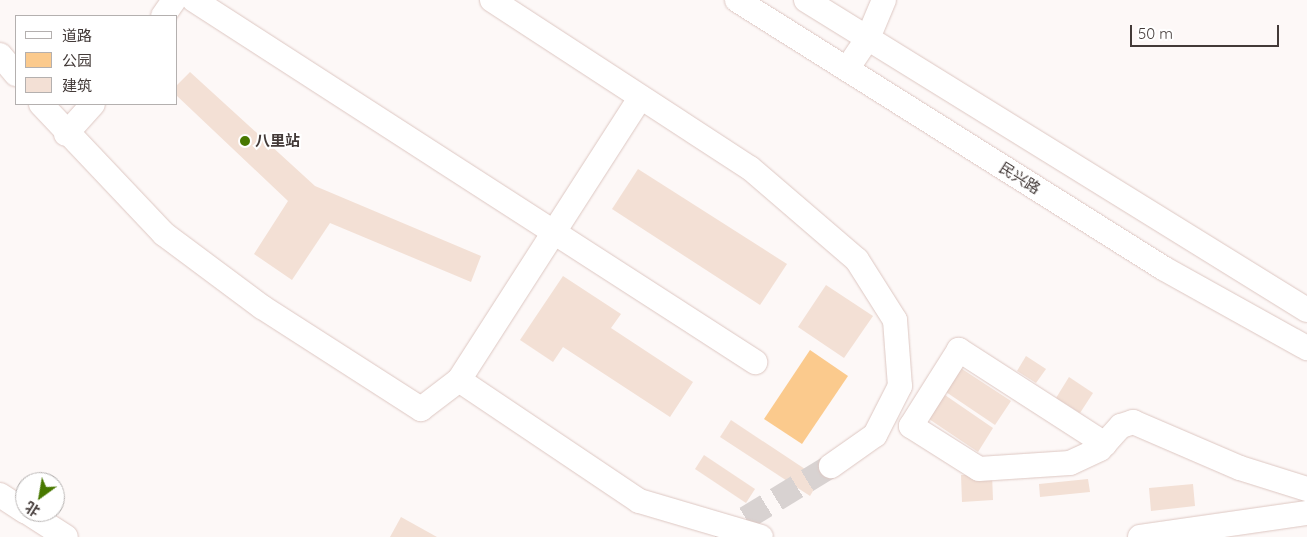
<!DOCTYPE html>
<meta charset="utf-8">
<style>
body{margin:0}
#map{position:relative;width:1307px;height:537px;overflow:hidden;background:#fdf8f7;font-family:Quicksand,"Noto Sans SC",sans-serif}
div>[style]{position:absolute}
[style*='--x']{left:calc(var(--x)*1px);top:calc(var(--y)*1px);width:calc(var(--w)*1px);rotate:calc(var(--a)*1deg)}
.green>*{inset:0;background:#fbca8d}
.building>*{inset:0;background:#f3e0d5}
.minor-tunnel>*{height:24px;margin-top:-12px;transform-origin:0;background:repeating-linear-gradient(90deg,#d8d2d1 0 24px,transparent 0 36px)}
.roads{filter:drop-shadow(0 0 1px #ddc7c2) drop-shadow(0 0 1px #ddc7c2)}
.minor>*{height:24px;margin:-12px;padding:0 12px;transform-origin:12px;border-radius:12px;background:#fff}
.dots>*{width:14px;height:14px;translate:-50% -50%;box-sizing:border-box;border:2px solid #fff;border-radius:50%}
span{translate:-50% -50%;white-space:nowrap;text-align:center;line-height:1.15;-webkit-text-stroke:4px #fff;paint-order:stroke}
.poi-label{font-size:15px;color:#433a38;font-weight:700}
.left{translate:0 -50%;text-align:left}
.street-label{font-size:15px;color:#433a38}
.legend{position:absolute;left:15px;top:15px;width:162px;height:90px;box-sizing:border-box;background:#fff;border:1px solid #b4b0af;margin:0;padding:6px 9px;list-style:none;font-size:15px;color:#433a38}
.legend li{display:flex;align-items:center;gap:10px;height:25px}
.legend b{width:25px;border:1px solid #b4b0af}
.north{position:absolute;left:15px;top:472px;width:50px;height:50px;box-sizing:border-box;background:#fff;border:1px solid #b4b0af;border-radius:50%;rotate:212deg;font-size:14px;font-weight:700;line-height:20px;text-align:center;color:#433a38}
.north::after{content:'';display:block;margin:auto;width:18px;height:22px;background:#487800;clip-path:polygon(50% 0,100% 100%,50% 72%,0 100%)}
.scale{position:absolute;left:1130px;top:25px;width:149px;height:22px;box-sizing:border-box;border:2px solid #433a38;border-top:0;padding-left:6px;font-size:15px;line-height:18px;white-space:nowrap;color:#433a38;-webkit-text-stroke:4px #fff;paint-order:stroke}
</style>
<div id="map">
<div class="green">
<i style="clip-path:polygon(810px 350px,848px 376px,802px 444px,764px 419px)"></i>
</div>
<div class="building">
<i style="clip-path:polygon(190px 72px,315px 186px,481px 256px,471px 282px,330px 223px,292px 280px,254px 254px,288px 201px,176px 95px,176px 86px)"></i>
<i style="clip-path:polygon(638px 169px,787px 264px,760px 305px,612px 209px)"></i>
<i style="clip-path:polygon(563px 276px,621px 314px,611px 328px,693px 382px,670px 417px,563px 347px,553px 362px,520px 340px)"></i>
<i style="clip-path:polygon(826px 285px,873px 316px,844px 358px,798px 327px)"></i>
<i style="clip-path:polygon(1026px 356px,1046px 369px,1036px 383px,1017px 371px)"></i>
<i style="clip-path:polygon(959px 367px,1011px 401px,995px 425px,943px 390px)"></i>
<i style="clip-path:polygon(1069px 377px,1093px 393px,1080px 413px,1056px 398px)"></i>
<i style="clip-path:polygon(942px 393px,993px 428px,978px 452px,926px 417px)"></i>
<i style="clip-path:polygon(731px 420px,820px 479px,810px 496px,720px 437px)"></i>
<i style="clip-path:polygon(704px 455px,755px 489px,746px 503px,695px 469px)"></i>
<i style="clip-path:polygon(992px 474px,993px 500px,962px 502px,961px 475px)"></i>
<i style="clip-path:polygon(1088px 479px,1090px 492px,1040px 497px,1039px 484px)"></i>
<i style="clip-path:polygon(1193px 484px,1195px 506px,1151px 511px,1149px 488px)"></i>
<i style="clip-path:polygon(401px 517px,437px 537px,390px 537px)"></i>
</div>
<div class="minor-tunnel">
<i style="--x:715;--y:537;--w:136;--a:-31.5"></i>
</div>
<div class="roads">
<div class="minor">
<i style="--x:194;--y:0;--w:668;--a:32.83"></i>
<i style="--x:492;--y:0;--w:308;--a:33.1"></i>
<i style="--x:750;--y:168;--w:141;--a:40.7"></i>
<i style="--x:857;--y:260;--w:71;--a:57.7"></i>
<i style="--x:895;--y:320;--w:66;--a:85.7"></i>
<i style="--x:900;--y:386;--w:55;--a:117"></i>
<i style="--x:875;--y:435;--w:54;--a:144.8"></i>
<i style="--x:737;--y:0;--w:503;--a:32.17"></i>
<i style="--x:1163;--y:268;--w:165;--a:29.1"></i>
<i style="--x:806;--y:0;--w:589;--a:31.75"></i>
<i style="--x:163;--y:16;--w:19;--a:-55"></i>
<i style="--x:0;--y:55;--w:25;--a:50"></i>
<i style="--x:847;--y:69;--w:37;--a:-56"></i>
<i style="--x:868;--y:38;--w:41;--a:-67.2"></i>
<i style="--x:41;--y:104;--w:179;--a:46.6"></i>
<i style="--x:164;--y:234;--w:122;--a:36.7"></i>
<i style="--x:262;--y:307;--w:189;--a:32.7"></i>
<i style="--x:421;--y:409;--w:48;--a:-37.3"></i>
<i style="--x:459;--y:380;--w:336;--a:-57.3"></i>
<i style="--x:66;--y:134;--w:40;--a:-48"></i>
<i style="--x:459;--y:380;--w:217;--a:33.9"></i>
<i style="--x:639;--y:501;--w:127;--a:16.4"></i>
<i style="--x:1105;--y:444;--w:174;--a:-147.2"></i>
<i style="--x:959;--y:350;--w:90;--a:122.3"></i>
<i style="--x:911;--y:426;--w:80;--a:32.3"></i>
<i style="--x:979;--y:469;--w:91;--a:-3.8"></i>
<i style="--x:1070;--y:463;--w:33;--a:-25"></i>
<i style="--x:1100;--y:449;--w:31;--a:-48"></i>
<i style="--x:1121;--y:426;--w:13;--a:-18"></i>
<i style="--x:1133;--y:422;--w:116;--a:23.3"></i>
<i style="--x:1240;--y:468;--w:70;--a:17.4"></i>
<i style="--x:0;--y:495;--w:30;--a:33"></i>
<i style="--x:27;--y:512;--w:46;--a:32.7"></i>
<i style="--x:1140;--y:537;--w:169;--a:-8.2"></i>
</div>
</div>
<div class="dots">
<i style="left:245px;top:141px;background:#487800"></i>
</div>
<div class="poi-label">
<span class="left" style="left:255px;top:141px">八里站</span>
</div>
<div class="street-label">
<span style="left:1020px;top:178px;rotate:32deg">民兴路</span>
</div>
<ul class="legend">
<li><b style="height:6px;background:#fff"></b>道路</li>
<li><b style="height:14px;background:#fbca8d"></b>公园</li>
<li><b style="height:14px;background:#f3e0d5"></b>建筑</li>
</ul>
<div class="north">北</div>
<div class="scale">50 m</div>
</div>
